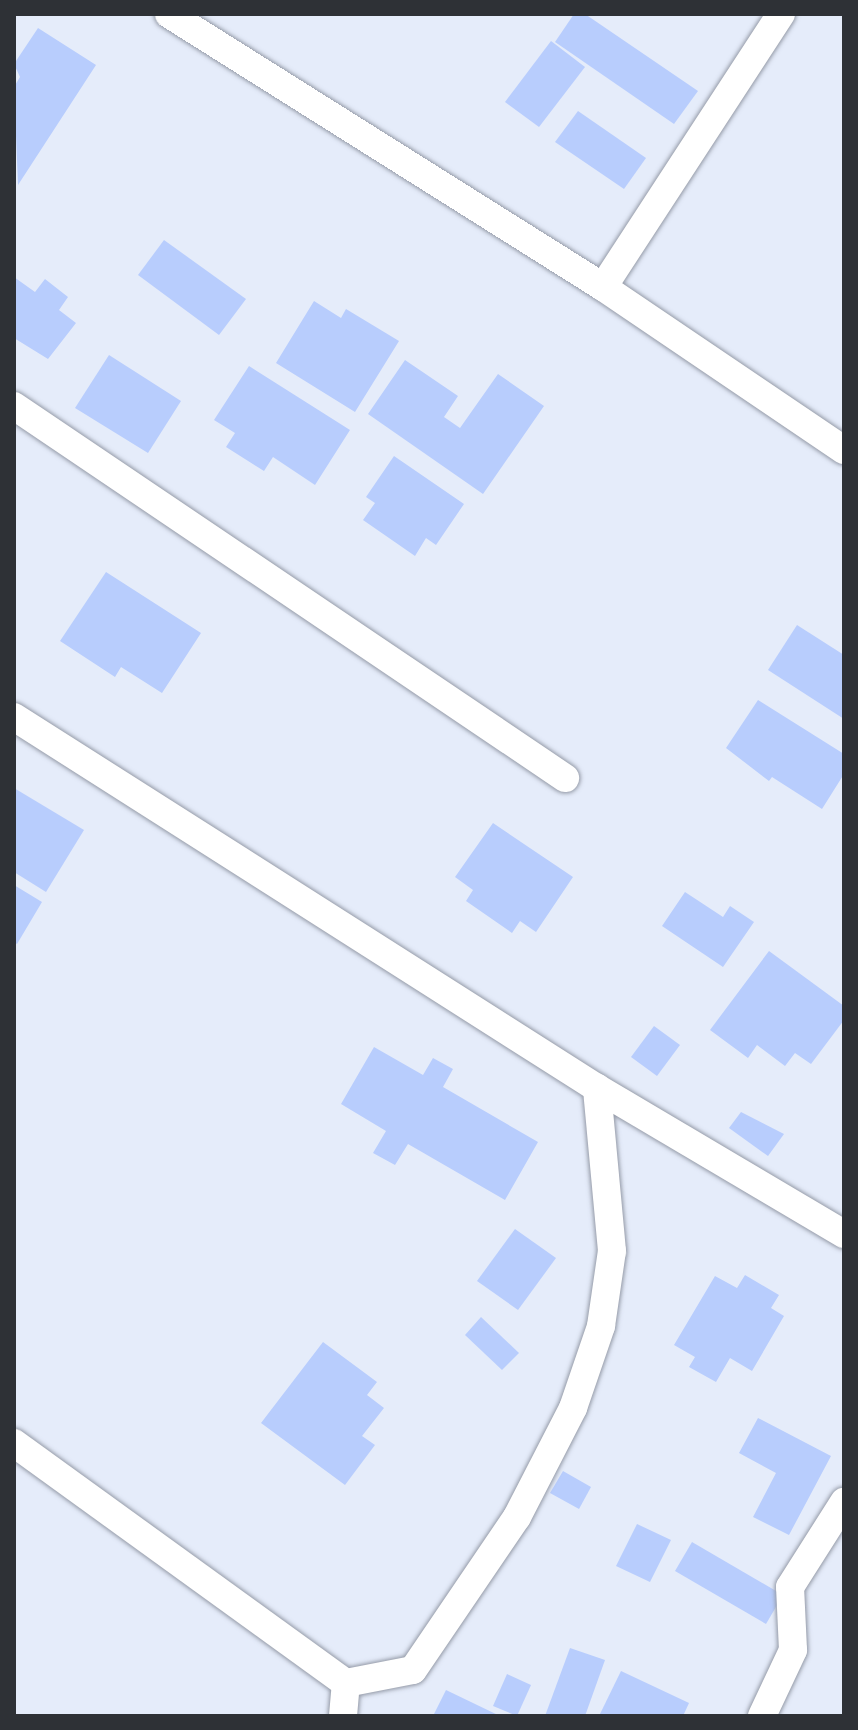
<!DOCTYPE html>
<style>
body{margin:0}
#map{position:relative;width:858px;height:1730px;overflow:hidden;background:#e5ecfa;font-family:Manrope,sans-serif}
div>[style]{position:absolute}
[style*='--x']{left:calc(var(--x)*1px);top:calc(var(--y)*1px);width:calc(var(--w)*1px);rotate:calc(var(--a)*1deg)}
.building>*{inset:0;background:#b8cdfd}
.roads{filter:drop-shadow(0 0 2px #959ba8) drop-shadow(0 0 2px #959ba8)}
.street>*{height:28px;margin:-14px;padding:0 14px;transform-origin:14px;border-radius:14px;background:#fff}
span{translate:-50% -50%;white-space:nowrap;text-align:center;line-height:1.15;-webkit-text-stroke:6px #f6f9ff;paint-order:stroke}
.frame{position:absolute;inset:0;border:16px solid #2e3136;pointer-events:none}
</style>
<div id="map">
<div class="building">
<i style="clip-path:polygon(574px 14px,585px 14px,698px 91px,674px 124px,555px 42px)"></i>
<i style="clip-path:polygon(38px 28px,96px 65px,18px 185px,14px 87px,20px 77px,14px 64px)"></i>
<i style="clip-path:polygon(551px 41px,585px 67px,539px 127px,505px 102px)"></i>
<i style="clip-path:polygon(578px 111px,646px 158px,624px 189px,555px 142px)"></i>
<i style="clip-path:polygon(164px 240px,246px 299px,219px 335px,138px 275px)"></i>
<i style="clip-path:polygon(14px 277px,35px 292px,45px 279px,68px 297px,59px 310px,76px 323px,48px 359px,14px 338px)"></i>
<i style="clip-path:polygon(314px 301px,341px 318px,346px 309px,399px 341px,355px 412px,276px 363px)"></i>
<i style="clip-path:polygon(109px 355px,181px 401px,148px 453px,75px 408px)"></i>
<i style="clip-path:polygon(405px 360px,458px 396px,444px 417px,460px 428px,498px 374px,544px 406px,483px 494px,368px 414px)"></i>
<i style="clip-path:polygon(249px 366px,350px 430px,315px 485px,273px 457px,264px 471px,226px 447px,235px 433px,214px 420px)"></i>
<i style="clip-path:polygon(394px 456px,464px 504px,436px 545px,426px 538px,415px 556px,363px 520px,375px 503px,366px 497px)"></i>
<i style="clip-path:polygon(106px 572px,201px 633px,162px 693px,121px 667px,115px 677px,60px 641px)"></i>
<i style="clip-path:polygon(797px 625px,844px 655px,844px 719px,768px 670px)"></i>
<i style="clip-path:polygon(758px 700px,844px 754px,844px 774px,822px 809px,772px 777px,769px 781px,726px 748px)"></i>
<i style="clip-path:polygon(14px 788px,84px 830px,46px 892px,14px 872px)"></i>
<i style="clip-path:polygon(493px 823px,573px 877px,536px 932px,520px 921px,512px 933px,466px 901px,473px 890px,455px 877px)"></i>
<i style="clip-path:polygon(14px 885px,42px 902px,17px 944px,14px 942px)"></i>
<i style="clip-path:polygon(685px 892px,723px 917px,730px 906px,754px 922px,723px 967px,662px 926px)"></i>
<i style="clip-path:polygon(769px 951px,844px 1006px,844px 1020px,811px 1064px,795px 1053px,785px 1066px,757px 1045px,748px 1058px,710px 1030px)"></i>
<i style="clip-path:polygon(654px 1026px,680px 1045px,657px 1076px,631px 1057px)"></i>
<i style="clip-path:polygon(374px 1047px,423px 1075px,433px 1058px,453px 1069px,443px 1087px,538px 1142px,505px 1200px,408px 1144px,395px 1165px,373px 1153px,386px 1131px,341px 1104px)"></i>
<i style="clip-path:polygon(741px 1112px,784px 1134px,768px 1156px,729px 1128px)"></i>
<i style="clip-path:polygon(515px 1229px,556px 1258px,518px 1310px,477px 1281px)"></i>
<i style="clip-path:polygon(745px 1275px,779px 1295px,771px 1308px,784px 1316px,752px 1371px,730px 1358px,716px 1382px,689px 1367px,695px 1357px,674px 1345px,715px 1276px,737px 1288px)"></i>
<i style="clip-path:polygon(481px 1317px,519px 1353px,502px 1370px,465px 1335px)"></i>
<i style="clip-path:polygon(323px 1342px,377px 1382px,367px 1395px,384px 1408px,362px 1436px,375px 1445px,345px 1485px,261px 1423px)"></i>
<i style="clip-path:polygon(758px 1418px,831px 1456px,789px 1535px,753px 1517px,776px 1473px,739px 1453px)"></i>
<i style="clip-path:polygon(563px 1471px,591px 1487px,579px 1509px,550px 1493px)"></i>
<i style="clip-path:polygon(637px 1524px,671px 1540px,650px 1582px,616px 1566px)"></i>
<i style="clip-path:polygon(692px 1542px,783px 1595px,766px 1624px,675px 1571px)"></i>
<i style="clip-path:polygon(570px 1648px,605px 1660px,585px 1716px,545px 1716px)"></i>
<i style="clip-path:polygon(621px 1671px,689px 1703px,683px 1716px,599px 1716px)"></i>
<i style="clip-path:polygon(507px 1674px,531px 1685px,517px 1716px,493px 1706px)"></i>
<i style="clip-path:polygon(446px 1690px,500px 1716px,433px 1716px)"></i>
</div>
<div class="roads">
<div class="street">
<i style="--x:169;--y:14;--w:513;--a:32.17"></i>
<i style="--x:603;--y:287;--w:291;--a:34.1"></i>
<i style="--x:603;--y:287;--w:326;--a:-56.9"></i>
<i style="--x:14;--y:406;--w:665;--a:34.02"></i>
<i style="--x:14;--y:717;--w:691;--a:32.47"></i>
<i style="--x:597;--y:1088;--w:287;--a:30.6"></i>
<i style="--x:14;--y:1443;--w:410;--a:35.9"></i>
<i style="--x:346;--y:1683;--w:68;--a:-11"></i>
<i style="--x:413;--y:1670;--w:185;--a:-55.8"></i>
<i style="--x:517;--y:1517;--w:123;--a:-62.8"></i>
<i style="--x:573;--y:1408;--w:87;--a:-71.1"></i>
<i style="--x:601;--y:1326;--w:76;--a:-81.7"></i>
<i style="--x:612;--y:1251;--w:164;--a:-95.3"></i>
<i style="--x:343;--y:1716;--w:33;--a:-85"></i>
<i style="--x:762;--y:1716;--w:73;--a:-64.8"></i>
<i style="--x:793;--y:1650;--w:63;--a:-92.7"></i>
<i style="--x:790;--y:1587;--w:101;--a:-57.6"></i>
</div>
</div>
<div class="frame"></div>
</div>
